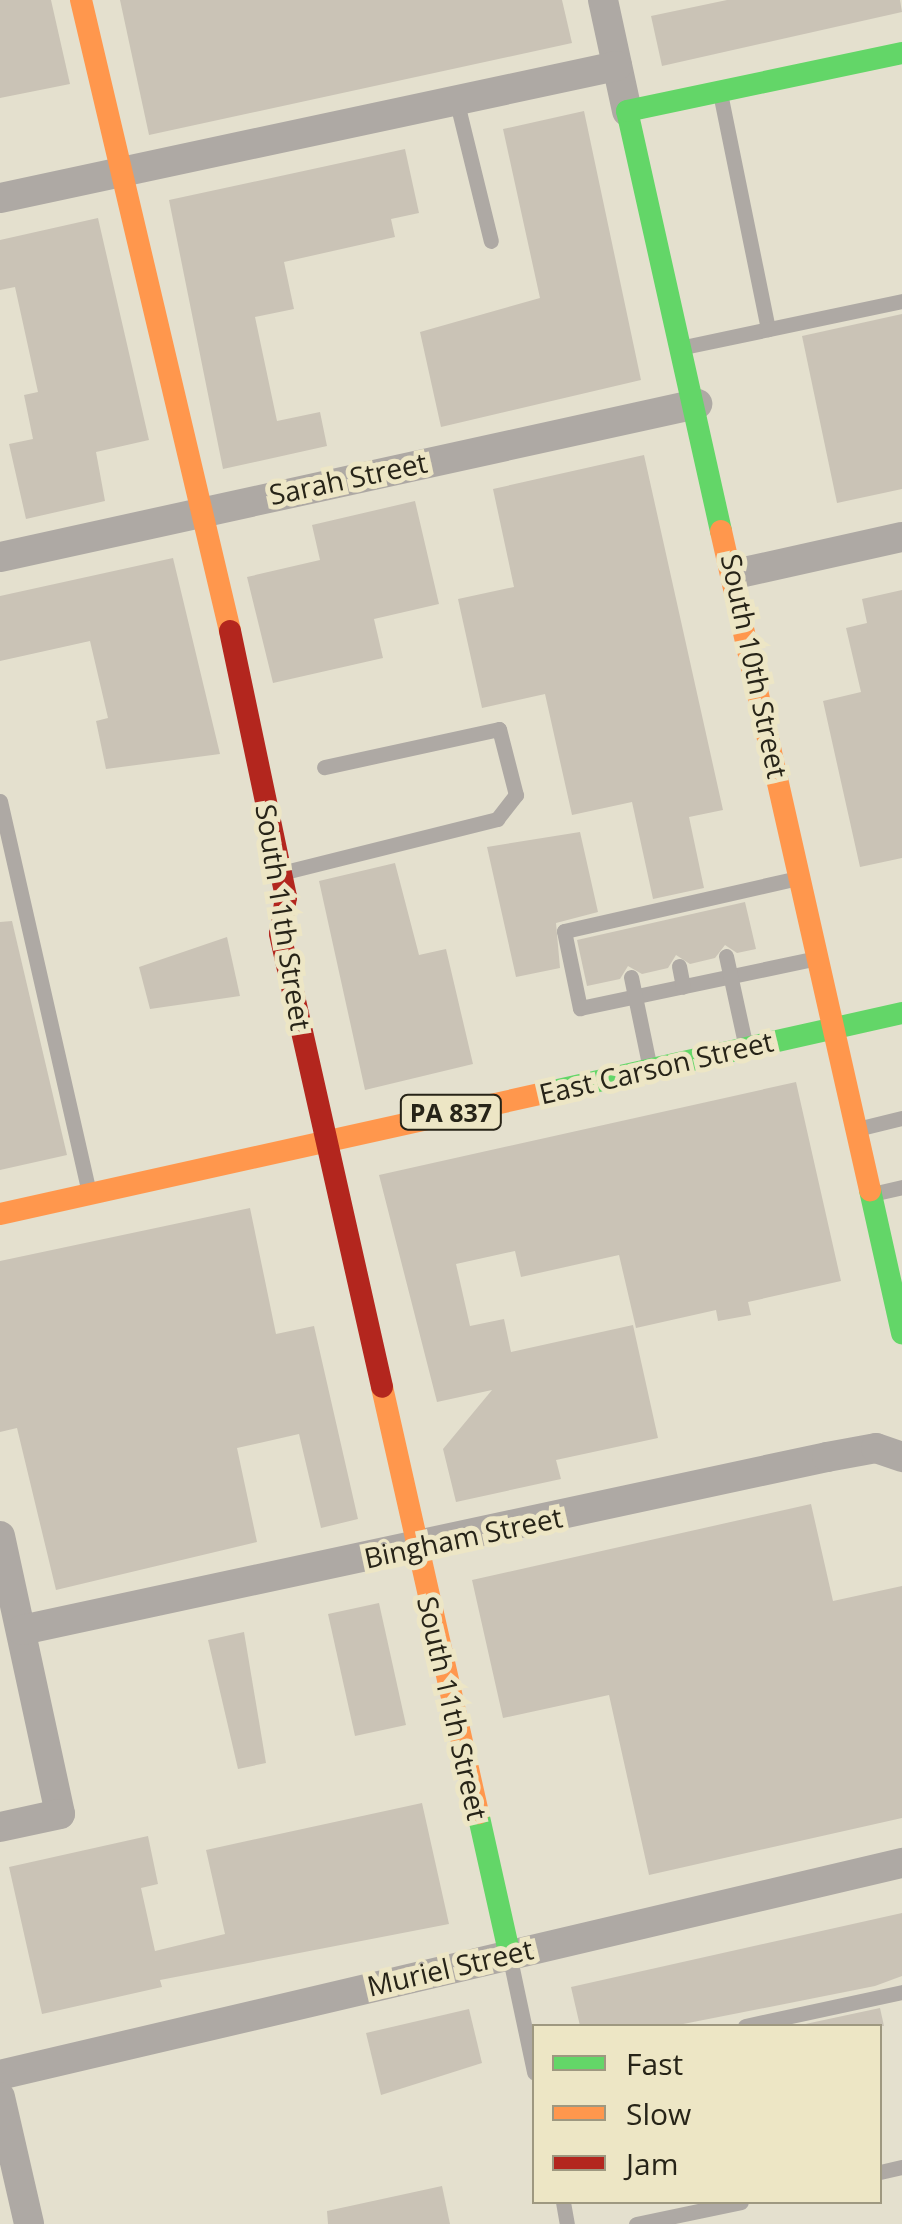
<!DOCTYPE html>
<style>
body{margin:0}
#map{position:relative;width:902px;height:2224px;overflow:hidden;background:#e4e0ce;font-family:"Open Sans",sans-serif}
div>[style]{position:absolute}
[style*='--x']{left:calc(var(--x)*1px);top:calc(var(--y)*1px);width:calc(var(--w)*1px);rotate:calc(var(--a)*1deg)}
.building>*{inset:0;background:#cac3b6}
.lane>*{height:15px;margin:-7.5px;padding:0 7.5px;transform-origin:7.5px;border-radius:7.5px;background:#aea9a4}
.street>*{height:30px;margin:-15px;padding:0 15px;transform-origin:15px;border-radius:15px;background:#aea9a4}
.fast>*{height:22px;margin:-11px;padding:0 11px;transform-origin:11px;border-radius:11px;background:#63d668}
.slow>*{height:22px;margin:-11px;padding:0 11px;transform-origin:11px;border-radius:11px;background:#ff974d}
.jam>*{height:22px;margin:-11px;padding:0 11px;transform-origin:11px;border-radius:11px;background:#b3261e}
span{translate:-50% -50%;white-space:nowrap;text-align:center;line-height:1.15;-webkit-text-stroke:10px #ede6c5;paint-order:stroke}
.shield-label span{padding:2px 8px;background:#ede6c5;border:2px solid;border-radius:8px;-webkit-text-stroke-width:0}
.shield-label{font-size:25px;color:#272418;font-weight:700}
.street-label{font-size:28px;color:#272418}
.legend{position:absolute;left:532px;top:2024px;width:350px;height:180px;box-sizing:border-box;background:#ede6c5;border:2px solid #9e9880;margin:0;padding:12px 18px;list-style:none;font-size:30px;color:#272418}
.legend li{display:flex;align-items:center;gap:20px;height:50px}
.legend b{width:50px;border:2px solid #9e9880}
</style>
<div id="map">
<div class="building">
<i style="clip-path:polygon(0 0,51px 0,70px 84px,0 98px)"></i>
<i style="clip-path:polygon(120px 0,562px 0,572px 43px,149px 135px)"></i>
<i style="clip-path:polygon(727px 0,900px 0,902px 12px,662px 66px,651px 16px)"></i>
<i style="clip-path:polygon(584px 111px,641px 380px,441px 427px,420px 332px,540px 298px,503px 129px)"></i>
<i style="clip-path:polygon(405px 149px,419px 213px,391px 219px,395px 237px,284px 262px,294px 309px,255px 317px,277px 421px,320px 412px,327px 446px,223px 469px,169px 200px)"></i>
<i style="clip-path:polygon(98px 218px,149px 440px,96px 452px,105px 501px,26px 519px,9px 444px,33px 439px,24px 395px,38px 392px,15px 287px,0 290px,0 240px)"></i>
<i style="clip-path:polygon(902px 314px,902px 489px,837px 503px,802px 336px)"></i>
<i style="clip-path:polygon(644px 455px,723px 810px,689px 817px,704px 888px,653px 899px,632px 802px,572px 815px,545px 694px,482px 708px,458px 599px,514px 587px,493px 489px)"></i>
<i style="clip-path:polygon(415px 501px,439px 604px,374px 619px,383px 658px,273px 683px,247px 577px,320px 560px,312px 525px)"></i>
<i style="clip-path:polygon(173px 558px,220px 754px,106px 769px,96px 721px,108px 718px,90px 641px,0 661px,0 596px)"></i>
<i style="clip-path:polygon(902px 590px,902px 858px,860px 867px,823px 701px,861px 692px,846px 628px,867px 623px,862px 599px)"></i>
<i style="clip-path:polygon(580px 832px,598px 912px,556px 923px,560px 968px,516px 977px,487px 847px)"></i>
<i style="clip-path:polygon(395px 863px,419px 955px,446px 949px,473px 1064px,365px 1090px,319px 881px)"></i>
<i style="clip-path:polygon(745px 902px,756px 949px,737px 953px,725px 945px,715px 958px,690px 964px,676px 955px,668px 968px,642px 974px,628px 966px,620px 979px,587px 986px,577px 940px)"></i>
<i style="clip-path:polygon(12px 921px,67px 1155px,0 1170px,0 922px)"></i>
<i style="clip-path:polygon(227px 937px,240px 996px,150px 1009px,139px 967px)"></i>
<i style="clip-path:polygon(796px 1082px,841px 1281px,748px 1302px,751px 1315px,718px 1321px,716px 1310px,636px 1328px,619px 1255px,521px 1277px,515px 1251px,456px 1264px,470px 1326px,504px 1319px,511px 1352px,633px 1325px,658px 1438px,556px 1460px,561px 1479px,456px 1502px,443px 1449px,492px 1390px,437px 1402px,379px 1175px)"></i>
<i style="clip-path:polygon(250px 1208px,276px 1334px,314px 1326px,358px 1519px,321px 1528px,299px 1434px,237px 1448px,257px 1542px,56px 1590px,17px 1428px,0 1432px,0 1261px)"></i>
<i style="clip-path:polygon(811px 1504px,833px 1601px,902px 1586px,902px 1818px,649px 1875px,609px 1695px,503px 1718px,472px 1580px)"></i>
<i style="clip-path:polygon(379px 1603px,406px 1725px,355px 1736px,328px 1614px)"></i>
<i style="clip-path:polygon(244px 1632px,266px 1763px,238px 1769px,208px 1640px)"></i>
<i style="clip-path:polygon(422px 1803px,449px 1924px,160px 1980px,162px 1987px,42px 2014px,9px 1867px,148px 1836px,158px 1884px,141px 1888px,155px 1951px,225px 1934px,206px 1850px)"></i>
<i style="clip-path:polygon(902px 1913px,902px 1976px,875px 1986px,673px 2026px,580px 2026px,571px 1987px)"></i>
<i style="clip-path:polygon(880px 2008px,884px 2026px,796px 2026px)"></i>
<i style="clip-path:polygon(469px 2009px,482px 2063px,381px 2095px,366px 2033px)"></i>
<i style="clip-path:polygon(442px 2186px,450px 2224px,328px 2224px,327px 2211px)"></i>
</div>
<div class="lane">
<i style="--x:720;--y:93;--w:241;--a:78.5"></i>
<i style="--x:457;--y:103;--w:142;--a:76.2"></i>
<i style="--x:684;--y:347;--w:223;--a:-11.9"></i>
<i style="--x:0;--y:801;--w:401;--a:77.2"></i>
<i style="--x:281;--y:873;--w:223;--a:-14"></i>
<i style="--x:497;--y:819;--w:31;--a:-52"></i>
<i style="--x:516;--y:795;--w:68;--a:-104.4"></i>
<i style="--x:499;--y:729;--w:179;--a:167.7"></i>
<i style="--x:798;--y:878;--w:240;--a:167.2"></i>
<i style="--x:564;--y:931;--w:79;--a:78.3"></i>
<i style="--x:580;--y:1008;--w:243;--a:-11.9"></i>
<i style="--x:726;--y:956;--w:89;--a:77.7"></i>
<i style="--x:679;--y:966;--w:21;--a:79"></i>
<i style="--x:631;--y:977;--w:89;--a:78.3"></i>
<i style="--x:857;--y:1129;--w:46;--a:-13.7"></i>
<i style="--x:872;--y:1194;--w:31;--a:-13"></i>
<i style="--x:509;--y:1954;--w:121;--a:78"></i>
<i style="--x:745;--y:2026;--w:161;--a:-12.2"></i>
<i style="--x:880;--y:2172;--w:23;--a:-13"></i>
<i style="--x:563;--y:2202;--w:22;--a:80"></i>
<i style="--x:636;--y:2224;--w:107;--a:-11.8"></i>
</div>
<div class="street">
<i style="--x:603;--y:0;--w:114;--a:77.8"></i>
<i style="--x:0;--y:198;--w:631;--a:-12.08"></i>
<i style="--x:0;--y:557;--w:714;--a:-12.38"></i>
<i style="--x:735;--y:574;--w:171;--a:-12.5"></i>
<i style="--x:0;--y:1536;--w:284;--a:77.8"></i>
<i style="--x:60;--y:1814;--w:61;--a:167.8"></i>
<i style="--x:22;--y:1630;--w:823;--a:-12.13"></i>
<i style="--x:827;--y:1457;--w:50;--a:-10.4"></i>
<i style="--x:876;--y:1448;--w:28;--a:19"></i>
<i style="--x:0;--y:2075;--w:927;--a:-13.23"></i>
<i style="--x:0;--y:2097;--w:130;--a:77.1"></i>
</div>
<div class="fast">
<i style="--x:721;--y:531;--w:430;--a:-102.6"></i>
<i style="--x:627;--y:111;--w:281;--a:-11.9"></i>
<i style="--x:549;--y:1092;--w:362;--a:-12.6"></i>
<i style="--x:870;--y:1190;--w:147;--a:77.4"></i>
<i style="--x:478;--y:1813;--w:142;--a:77.4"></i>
</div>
<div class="slow">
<i style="--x:81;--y:0;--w:648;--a:76.71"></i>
<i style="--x:721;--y:531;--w:676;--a:77.26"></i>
<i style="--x:0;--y:1214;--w:562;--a:-12.53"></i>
<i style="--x:382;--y:1387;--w:437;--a:77.3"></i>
</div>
<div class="jam">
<i style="--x:230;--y:631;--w:272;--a:78.1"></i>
<i style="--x:286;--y:897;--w:37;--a:99"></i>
<i style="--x:280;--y:934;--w:464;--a:77.3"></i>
</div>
<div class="shield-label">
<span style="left:451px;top:1112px">PA 837</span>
</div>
<div class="street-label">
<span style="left:348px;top:478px;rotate:-12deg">Sarah Street</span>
<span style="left:755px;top:666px;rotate:78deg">South 10th Street</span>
<span style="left:284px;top:917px;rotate:81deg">South 11th Street</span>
<span style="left:656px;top:1067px;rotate:-13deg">East Carson Street</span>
<span style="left:463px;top:1537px;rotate:-12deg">Bingham Street</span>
<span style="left:453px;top:1708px;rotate:77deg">South 11th Street</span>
<span style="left:450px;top:1967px;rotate:-13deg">Muriel Street</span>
</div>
<ul class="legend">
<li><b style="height:12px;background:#63d668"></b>Fast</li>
<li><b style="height:12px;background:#ff974d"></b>Slow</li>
<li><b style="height:12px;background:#b3261e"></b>Jam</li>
</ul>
</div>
